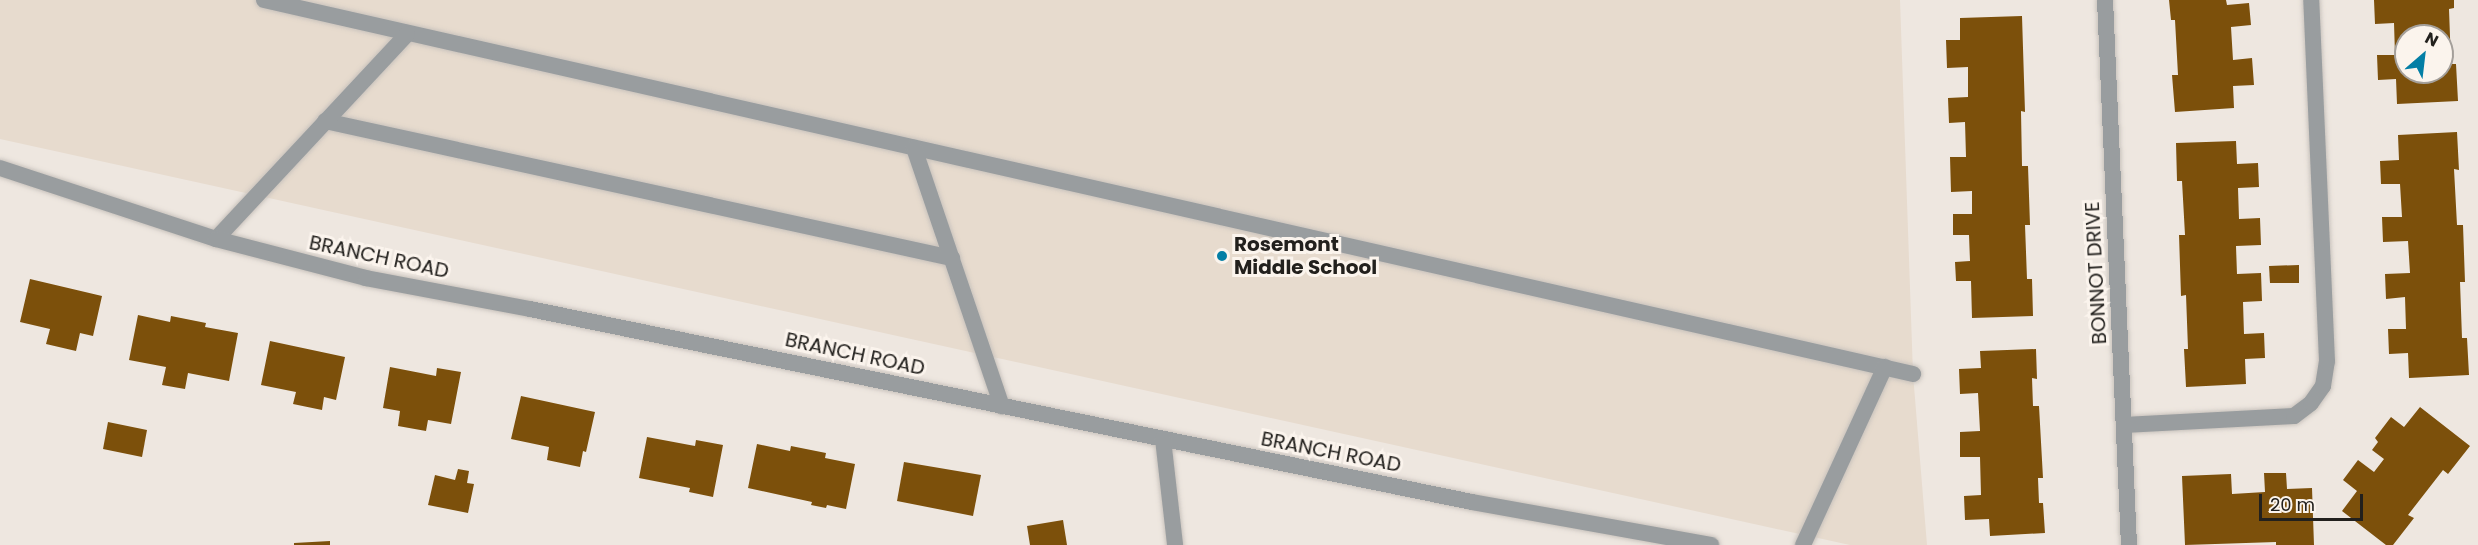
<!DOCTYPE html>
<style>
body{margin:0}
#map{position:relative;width:2478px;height:545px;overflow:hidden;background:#eee7e0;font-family:Poppins,sans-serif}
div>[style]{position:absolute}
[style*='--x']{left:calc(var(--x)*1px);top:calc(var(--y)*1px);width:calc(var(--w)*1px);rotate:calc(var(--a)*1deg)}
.built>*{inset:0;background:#e7dbce}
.building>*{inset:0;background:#7c500b}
.roads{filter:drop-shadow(0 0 2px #c9c3bd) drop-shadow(0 0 2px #c9c3bd)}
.service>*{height:16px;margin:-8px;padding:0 8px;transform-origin:8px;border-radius:8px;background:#999d9f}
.minor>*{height:16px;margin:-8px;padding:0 8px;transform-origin:8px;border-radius:8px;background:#999d9f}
.dots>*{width:16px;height:16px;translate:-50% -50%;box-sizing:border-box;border:3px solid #fbf4ed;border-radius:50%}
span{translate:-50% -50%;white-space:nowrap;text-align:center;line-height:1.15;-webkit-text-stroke:6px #fbf4ed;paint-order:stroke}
.poi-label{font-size:20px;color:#22201d;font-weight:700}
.left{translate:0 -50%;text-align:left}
.street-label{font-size:20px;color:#22201d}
.north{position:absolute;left:2394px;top:24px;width:60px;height:60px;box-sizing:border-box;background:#fbf4ed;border:2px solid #a49f9a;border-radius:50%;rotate:28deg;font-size:16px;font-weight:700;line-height:24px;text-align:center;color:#22201d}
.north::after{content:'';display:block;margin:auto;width:21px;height:27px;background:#037ea5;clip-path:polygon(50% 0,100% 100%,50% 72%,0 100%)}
.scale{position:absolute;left:2259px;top:494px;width:104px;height:27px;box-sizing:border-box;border:3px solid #22201d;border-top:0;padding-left:8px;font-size:18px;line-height:21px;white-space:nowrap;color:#22201d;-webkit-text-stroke:4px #fbf4ed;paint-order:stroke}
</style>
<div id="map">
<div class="built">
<i style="clip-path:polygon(0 0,1900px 0,1913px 374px,1927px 545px,1850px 545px,0 139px)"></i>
</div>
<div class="building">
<i style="clip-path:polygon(2169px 0,2226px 0,2227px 5px,2249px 3px,2251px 25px,2231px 27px,2233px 60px,2252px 58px,2254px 85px,2233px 86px,2234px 108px,2175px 112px,2172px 75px,2178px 75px,2175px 20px,2171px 20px)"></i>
<i style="clip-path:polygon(evenodd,2374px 0,2454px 0,2454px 8px,2449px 9px,2451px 64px,2456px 64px,2458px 101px,2397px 104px,2396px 79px,2378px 80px,2377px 55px,2395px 55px,2394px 23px,2375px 24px,2374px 0,2406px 36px,2442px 36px,2442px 72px,2406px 72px,2406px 36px)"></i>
<i style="clip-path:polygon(2022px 16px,2025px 112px,2021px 111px,2022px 166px,2028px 166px,2030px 225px,2025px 225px,2027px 279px,2032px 279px,2033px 316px,1972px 318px,1971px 281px,1956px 281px,1955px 262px,1970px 261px,1969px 235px,1953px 235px,1953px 214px,1972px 214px,1972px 191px,1951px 192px,1950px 157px,1966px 157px,1965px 122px,1949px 123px,1948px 98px,1968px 97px,1968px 67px,1947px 68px,1946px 40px,1960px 40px,1960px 18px)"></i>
<i style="clip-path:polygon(2457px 132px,2459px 170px,2454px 169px,2457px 225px,2463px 225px,2465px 282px,2460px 282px,2462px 338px,2467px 338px,2469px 375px,2409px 378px,2408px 353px,2389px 354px,2388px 329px,2406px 329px,2405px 297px,2386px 299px,2385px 274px,2410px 273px,2408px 241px,2383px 242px,2382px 217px,2402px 217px,2400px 184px,2381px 184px,2380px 161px,2399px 160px,2398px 135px)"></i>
<i style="clip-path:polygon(2236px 141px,2237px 164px,2258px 163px,2259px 187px,2238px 188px,2239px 219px,2260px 218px,2261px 245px,2236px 246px,2237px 274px,2261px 273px,2262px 301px,2243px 302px,2244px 334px,2264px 333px,2265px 358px,2245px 359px,2246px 384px,2186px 387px,2184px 349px,2188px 349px,2186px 295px,2181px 296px,2179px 235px,2185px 235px,2182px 181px,2177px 181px,2176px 143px)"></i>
<i style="clip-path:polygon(2299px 265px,2299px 283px,2270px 283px,2269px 266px)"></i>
<i style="clip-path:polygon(30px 279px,102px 296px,93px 336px,80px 333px,76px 351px,46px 344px,50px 329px,20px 322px)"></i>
<i style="clip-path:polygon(138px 315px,170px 322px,171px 316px,206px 323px,205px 327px,238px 333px,229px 381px,188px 373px,185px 389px,162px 385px,166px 367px,129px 360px)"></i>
<i style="clip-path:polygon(270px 341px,345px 357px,336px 400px,324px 397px,322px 410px,293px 404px,296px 392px,261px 385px)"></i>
<i style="clip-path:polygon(2036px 349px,2037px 379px,2032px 378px,2033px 406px,2039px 406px,2043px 478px,2038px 478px,2039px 503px,2043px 503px,2045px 533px,1990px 536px,1989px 519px,1965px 520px,1964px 496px,1981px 495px,1980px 457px,1960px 457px,1960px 432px,1980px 431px,1978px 393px,1960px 394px,1959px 369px,1981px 368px,1980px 351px)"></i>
<i style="clip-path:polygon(390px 367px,436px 376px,437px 368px,461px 372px,451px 424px,428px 420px,426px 431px,398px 426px,400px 411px,383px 408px)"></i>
<i style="clip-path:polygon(521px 396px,595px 412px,586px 452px,583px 451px,580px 467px,547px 460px,549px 447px,511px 439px)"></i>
<i style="clip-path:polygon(2420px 407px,2470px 446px,2448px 474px,2443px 470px,2408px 515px,2414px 518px,2393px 545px,2386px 545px,2342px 511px,2357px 491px,2343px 480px,2358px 460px,2374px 472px,2384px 459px,2372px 450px,2378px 442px,2375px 438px,2391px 417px,2404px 427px)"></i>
<i style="clip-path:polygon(108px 422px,147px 430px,142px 457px,103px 449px)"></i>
<i style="clip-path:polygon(647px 437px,695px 446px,696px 440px,723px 445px,713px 497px,689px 492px,690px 488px,639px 478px)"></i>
<i style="clip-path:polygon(757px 444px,790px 451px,791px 446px,826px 453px,825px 458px,855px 464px,846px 509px,827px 505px,826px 508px,811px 505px,812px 502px,748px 488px)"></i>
<i style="clip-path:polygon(904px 462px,981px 475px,973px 516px,897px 501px)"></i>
<i style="clip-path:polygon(458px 469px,469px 471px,467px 483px,474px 484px,468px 513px,428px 505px,435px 475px,455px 480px)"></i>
<i style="clip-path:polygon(2264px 473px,2286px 473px,2287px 489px,2312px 488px,2314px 545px,2276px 545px,2276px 542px,2185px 545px,2182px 476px,2231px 474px,2232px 494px,2265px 492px)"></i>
<i style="clip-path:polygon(1063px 520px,1067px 545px,1030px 545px,1027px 526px)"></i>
<i style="clip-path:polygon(330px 541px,330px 545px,294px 545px,294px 543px)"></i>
</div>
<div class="roads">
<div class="service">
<i style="--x:264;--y:0;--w:1691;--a:12.78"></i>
<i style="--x:325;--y:121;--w:642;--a:12.33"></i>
<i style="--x:914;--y:148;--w:273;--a:71.2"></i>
<i style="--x:216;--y:239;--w:280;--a:-47"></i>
<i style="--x:2124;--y:425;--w:170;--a:-3"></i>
<i style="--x:2294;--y:416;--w:21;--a:-37"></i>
<i style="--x:2311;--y:403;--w:21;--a:-55"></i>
<i style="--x:2323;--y:386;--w:25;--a:-81"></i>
<i style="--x:2327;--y:361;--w:361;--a:-92.5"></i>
<i style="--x:1803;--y:545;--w:196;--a:-65.3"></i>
</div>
<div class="minor">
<i style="--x:2105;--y:0;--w:546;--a:87.48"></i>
<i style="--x:0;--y:168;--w:227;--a:18.2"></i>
<i style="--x:216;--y:239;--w:155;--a:14.6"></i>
<i style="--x:366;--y:278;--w:167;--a:10.7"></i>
<i style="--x:530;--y:309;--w:962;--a:11.58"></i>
<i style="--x:1472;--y:502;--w:243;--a:10.2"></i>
<i style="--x:1163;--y:439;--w:107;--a:83.5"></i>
</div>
</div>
<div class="dots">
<i style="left:1222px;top:256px;background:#037ea5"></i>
</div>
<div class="poi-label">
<span class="left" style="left:1234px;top:256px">Rosemont<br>Middle School</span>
</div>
<div class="street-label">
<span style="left:379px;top:257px;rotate:12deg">BRANCH ROAD</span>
<span style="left:2096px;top:273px;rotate:-93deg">BONNOT DRIVE</span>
<span style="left:855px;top:354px;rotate:12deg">BRANCH ROAD</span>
<span style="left:1331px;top:452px;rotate:11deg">BRANCH ROAD</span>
</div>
<div class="north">N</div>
<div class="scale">20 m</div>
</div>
